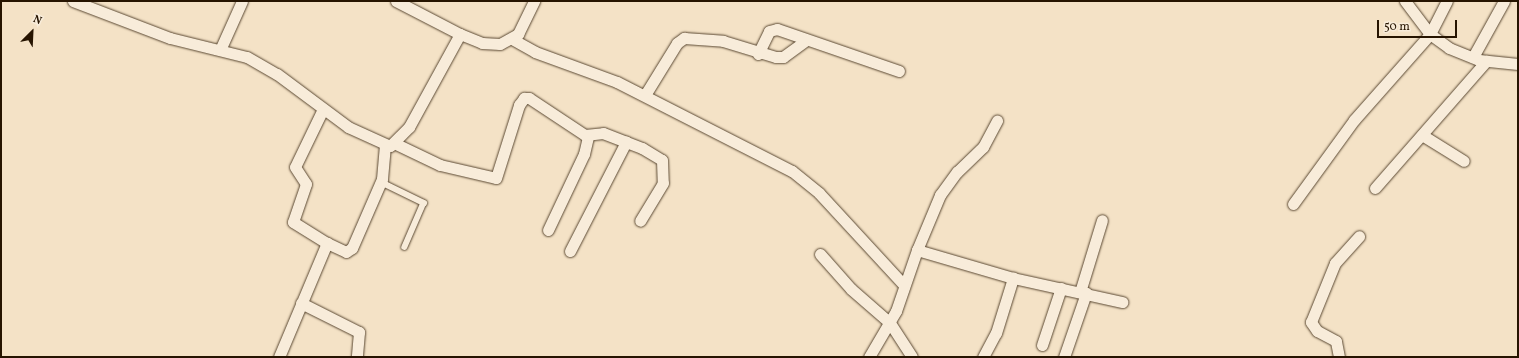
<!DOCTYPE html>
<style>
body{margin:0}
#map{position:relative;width:1519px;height:358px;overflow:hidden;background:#f4e2c6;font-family:Vollkorn,serif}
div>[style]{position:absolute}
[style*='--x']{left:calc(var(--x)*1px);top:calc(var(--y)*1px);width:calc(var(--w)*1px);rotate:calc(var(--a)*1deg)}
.roads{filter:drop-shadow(0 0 1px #5a4832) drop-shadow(0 0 1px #5a4832)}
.lane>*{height:5.5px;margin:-2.75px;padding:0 2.75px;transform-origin:2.75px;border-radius:2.75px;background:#f8ecda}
.street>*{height:11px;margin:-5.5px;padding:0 5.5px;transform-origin:5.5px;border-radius:5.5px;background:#f8ecda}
span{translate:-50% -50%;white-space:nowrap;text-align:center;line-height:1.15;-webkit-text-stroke:4px #f8ecda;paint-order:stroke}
.frame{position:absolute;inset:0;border:2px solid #261400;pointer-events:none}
.north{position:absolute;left:12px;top:12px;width:40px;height:40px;-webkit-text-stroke:3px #f8ecda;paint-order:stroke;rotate:24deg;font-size:11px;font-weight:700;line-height:16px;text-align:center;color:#261400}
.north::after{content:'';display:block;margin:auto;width:14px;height:18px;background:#261400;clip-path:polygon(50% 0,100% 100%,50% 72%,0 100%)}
.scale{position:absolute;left:1377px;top:20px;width:80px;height:18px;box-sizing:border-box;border:2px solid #261400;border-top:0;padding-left:5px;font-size:12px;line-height:14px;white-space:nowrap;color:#261400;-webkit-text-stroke:3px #f8ecda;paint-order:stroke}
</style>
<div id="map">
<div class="roads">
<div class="lane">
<i style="--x:381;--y:182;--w:48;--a:26"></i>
<i style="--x:424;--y:203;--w:48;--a:113.4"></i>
</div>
<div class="street">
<i style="--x:73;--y:1;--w:104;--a:20.9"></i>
<i style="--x:170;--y:38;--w:79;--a:13.9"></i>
<i style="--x:247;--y:57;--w:34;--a:30"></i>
<i style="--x:277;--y:74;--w:89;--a:36.7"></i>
<i style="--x:348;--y:127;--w:46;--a:24.3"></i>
<i style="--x:390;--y:146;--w:27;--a:-45"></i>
<i style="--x:409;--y:127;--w:106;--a:-61.3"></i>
<i style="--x:396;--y:1;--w:72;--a:27.3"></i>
<i style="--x:460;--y:34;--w:24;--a:22"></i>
<i style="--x:482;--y:43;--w:18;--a:3"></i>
<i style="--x:500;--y:44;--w:21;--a:-29"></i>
<i style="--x:518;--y:34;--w:37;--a:-64"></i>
<i style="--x:1405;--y:1;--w:41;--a:52.9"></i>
<i style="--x:1430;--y:34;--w:24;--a:36"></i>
<i style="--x:1449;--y:48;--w:32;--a:22"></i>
<i style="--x:1479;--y:60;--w:39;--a:6"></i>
<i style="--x:512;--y:39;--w:26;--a:29"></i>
<i style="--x:535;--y:52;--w:87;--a:20.1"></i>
<i style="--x:617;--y:82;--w:196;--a:27"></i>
<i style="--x:792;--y:171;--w:35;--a:39"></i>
<i style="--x:819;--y:193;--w:125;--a:47.3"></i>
<i style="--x:220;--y:50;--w:54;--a:-65.8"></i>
<i style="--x:758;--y:54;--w:25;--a:-64"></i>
<i style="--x:769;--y:31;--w:8;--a:-14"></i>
<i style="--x:777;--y:29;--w:129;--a:19"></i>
<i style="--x:1473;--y:57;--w:64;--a:-61"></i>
<i style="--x:645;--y:95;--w:61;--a:-58.4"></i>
<i style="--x:677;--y:43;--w:9;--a:-36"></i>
<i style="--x:684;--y:38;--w:39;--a:4"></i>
<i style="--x:723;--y:41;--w:55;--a:16.8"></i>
<i style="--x:776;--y:57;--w:7;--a:0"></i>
<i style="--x:783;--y:57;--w:27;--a:-36"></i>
<i style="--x:323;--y:109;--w:64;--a:115.8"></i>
<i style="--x:295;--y:167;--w:20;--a:57"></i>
<i style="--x:306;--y:184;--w:40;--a:108.9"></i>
<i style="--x:293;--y:222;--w:40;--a:32"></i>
<i style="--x:1422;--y:135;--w:49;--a:31.8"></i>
<i style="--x:394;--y:143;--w:51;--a:25.6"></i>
<i style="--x:440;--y:165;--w:57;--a:13.1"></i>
<i style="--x:496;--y:178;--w:77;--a:-72.5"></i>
<i style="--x:519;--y:105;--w:9;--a:-54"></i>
<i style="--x:524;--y:98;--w:5;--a:0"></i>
<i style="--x:529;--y:98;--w:67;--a:33.5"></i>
<i style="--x:585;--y:135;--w:18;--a:-6"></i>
<i style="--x:603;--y:133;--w:42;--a:21"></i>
<i style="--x:642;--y:148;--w:23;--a:31"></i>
<i style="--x:662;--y:160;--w:23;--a:88"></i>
<i style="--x:663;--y:183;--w:44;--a:121.2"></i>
<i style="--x:1375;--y:188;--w:169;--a:-48.8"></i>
<i style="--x:1293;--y:204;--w:104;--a:-54"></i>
<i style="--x:1354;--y:120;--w:115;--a:-48.5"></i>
<i style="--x:1430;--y:34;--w:37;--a:-63"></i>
<i style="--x:548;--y:230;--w:84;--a:-64.7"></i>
<i style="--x:584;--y:154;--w:18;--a:-77"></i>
<i style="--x:917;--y:250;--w:60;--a:-67.3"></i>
<i style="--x:940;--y:195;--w:29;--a:-54"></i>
<i style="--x:957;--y:172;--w:36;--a:-44"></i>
<i style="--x:983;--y:147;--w:30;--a:-62"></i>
<i style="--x:570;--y:251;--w:123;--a:-62.8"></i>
<i style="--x:820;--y:254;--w:47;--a:48.5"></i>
<i style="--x:851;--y:289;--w:52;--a:41.1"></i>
<i style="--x:890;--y:323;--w:40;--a:57.1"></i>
<i style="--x:1080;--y:292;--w:75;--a:-73"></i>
<i style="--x:301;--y:303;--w:65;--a:26.6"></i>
<i style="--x:359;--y:332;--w:25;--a:95"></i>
<i style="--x:1042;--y:345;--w:60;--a:-71.6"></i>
<i style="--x:279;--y:357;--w:124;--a:-67.2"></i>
<i style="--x:327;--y:243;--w:21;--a:25"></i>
<i style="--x:346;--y:252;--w:7;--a:-34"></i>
<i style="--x:352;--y:248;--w:75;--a:-66.5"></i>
<i style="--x:382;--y:179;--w:34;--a:-85"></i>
<i style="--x:869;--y:357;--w:53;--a:-59.6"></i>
<i style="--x:896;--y:311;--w:65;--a:-71"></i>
<i style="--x:917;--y:250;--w:100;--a:16.3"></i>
<i style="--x:1013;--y:278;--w:112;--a:12.4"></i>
<i style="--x:983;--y:357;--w:27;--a:-62"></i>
<i style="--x:996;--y:333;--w:58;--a:-72.8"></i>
<i style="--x:1064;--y:357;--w:68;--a:-71"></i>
<i style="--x:1339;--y:357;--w:16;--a:-101"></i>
<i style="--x:1336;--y:341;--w:21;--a:-152"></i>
<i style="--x:1317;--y:331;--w:11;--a:-124"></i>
<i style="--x:1311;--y:322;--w:64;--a:-67.9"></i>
<i style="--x:1335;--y:263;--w:36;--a:-48"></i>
</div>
</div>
<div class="frame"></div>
<div class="north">N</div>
<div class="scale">50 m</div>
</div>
